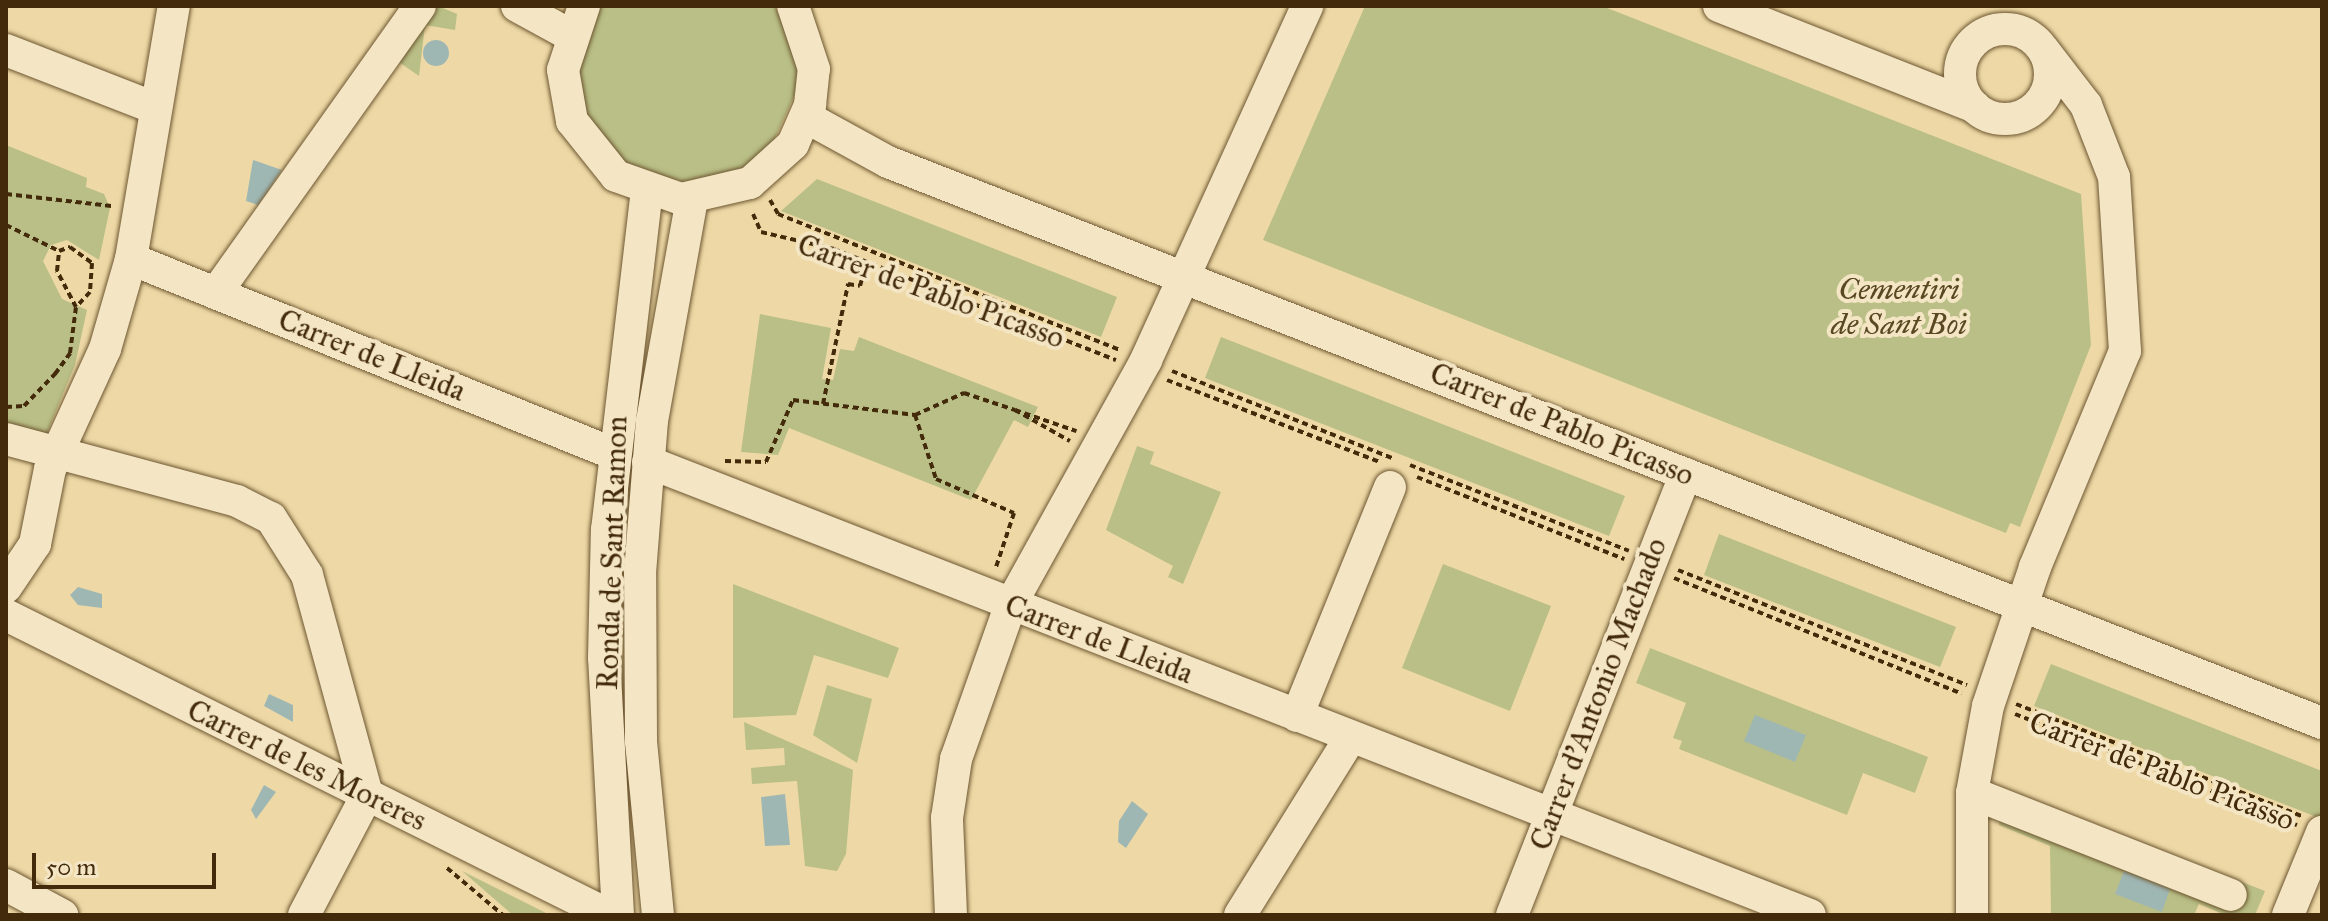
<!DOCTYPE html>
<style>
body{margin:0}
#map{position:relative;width:2328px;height:921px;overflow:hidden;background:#eed9a6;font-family:"IM FELL Great Primer",serif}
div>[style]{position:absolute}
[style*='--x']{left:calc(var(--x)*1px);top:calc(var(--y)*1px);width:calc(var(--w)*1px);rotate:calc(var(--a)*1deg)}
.green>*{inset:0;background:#b9bf86}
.water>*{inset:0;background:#9fb7b3}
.round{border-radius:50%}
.path>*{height:4px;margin-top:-2px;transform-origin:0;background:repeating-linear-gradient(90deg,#422a0a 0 6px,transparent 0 10px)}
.roads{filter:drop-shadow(0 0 2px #6d5631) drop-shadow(0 0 2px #6d5631)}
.minor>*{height:32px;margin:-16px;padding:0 16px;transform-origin:16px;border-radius:16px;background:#f4e6c5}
.minor>.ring{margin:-16px;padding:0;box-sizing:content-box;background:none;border:32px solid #f4e6c5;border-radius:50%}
span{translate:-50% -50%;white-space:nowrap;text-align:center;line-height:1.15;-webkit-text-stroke:8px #f4e6c5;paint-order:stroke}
.park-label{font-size:30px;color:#5a4823;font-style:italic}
.street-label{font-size:30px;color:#422a0a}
.frame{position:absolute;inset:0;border:8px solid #422a0a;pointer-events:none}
.scale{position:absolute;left:32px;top:853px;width:184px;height:36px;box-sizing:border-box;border:4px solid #422a0a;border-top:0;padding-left:10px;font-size:24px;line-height:28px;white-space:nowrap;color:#422a0a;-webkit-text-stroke:6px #f4e6c5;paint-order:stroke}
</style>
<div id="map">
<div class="green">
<i style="clip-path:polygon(438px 6px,457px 14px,455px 30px,425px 25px,419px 76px,399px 62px)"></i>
<i style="clip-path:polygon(600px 6px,775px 6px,798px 64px,798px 87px,771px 147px,735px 173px,692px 184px,627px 166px,585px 115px,577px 71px)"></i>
<i style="clip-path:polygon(1365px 6px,1602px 6px,2081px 194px,2091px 345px,2020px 527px,2010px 523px,2006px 533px,1263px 240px)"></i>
<i style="clip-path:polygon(6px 145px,87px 178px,86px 187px,104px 194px,110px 208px,99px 260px,67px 240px,51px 245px,43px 261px,62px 299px,87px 310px,75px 365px,46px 435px,6px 425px)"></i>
<i style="clip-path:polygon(817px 179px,1117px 297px,1101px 337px,781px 211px)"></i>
<i style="clip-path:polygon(760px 314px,831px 328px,822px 379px,833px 380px,840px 349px,854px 351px,859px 337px,1038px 407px,1028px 427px,1014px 420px,971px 500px,789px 428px,778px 455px,741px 452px)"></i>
<i style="clip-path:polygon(1221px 337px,1625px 496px,1609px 536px,1205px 378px)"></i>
<i style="clip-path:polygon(1137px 446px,1154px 452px,1150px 464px,1221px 492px,1183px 584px,1168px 577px,1173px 566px,1106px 530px)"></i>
<i style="clip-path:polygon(1719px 534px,1956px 627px,1940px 667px,1704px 575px)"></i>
<i style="clip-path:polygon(1443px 564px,1551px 606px,1510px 711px,1402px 668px)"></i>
<i style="clip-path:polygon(733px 584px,899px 648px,888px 678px,814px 655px,796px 715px,733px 718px)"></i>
<i style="clip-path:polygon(1650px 648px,1928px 757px,1915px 793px,1863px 773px,1847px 815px,1679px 749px,1682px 741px,1673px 738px,1686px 703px,1636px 683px)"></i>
<i style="clip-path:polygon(2051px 664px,2322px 771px,2322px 819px,2034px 706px)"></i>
<i style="clip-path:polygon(827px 685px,872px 699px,857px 763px,813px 735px)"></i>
<i style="clip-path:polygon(744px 722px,853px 770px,846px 854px,837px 871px,805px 866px,797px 781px,752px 784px,751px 768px,785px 765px,784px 748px,746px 750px)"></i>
<i style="clip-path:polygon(2002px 788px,2265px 891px,2255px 915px,2225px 915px,2199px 904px,2194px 915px,2051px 915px,2050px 846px,1999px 825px)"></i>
<i style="clip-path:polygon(462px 871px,550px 915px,513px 915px)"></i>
</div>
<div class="water">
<i class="round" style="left:423px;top:40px;width:26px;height:26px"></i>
<i style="clip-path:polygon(253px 160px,282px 170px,258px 205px,246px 201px)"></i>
<i style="clip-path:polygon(78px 587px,102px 594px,102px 608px,78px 605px,70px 595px)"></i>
<i style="clip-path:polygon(269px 694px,293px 705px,293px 722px,264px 706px)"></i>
<i style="clip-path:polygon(1755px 715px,1806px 735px,1795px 762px,1744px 741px)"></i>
<i style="clip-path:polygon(264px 785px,276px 792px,256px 819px,251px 810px)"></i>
<i style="clip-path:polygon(785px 794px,790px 845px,765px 846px,761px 797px)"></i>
<i style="clip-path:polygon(1132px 801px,1148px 814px,1126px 848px,1118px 842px,1119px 821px)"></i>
<i style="clip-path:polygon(2124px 871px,2170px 889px,2162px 912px,2115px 894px)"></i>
</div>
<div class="path">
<i style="--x:6;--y:194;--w:106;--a:6.5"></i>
<i style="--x:770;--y:200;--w:16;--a:60"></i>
<i style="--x:778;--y:214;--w:367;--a:21.7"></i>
<i style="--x:753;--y:214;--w:20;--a:66"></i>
<i style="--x:761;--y:232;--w:75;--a:13.1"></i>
<i style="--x:834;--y:249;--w:303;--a:21.5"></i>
<i style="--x:6;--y:225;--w:59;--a:26.1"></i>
<i style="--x:70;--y:247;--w:27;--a:36"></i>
<i style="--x:92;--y:263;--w:29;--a:94"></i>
<i style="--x:90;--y:292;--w:21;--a:133"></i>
<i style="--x:76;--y:307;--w:41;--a:-117.8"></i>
<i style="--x:57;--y:271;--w:20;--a:-84"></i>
<i style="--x:59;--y:251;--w:12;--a:-20"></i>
<i style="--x:1172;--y:371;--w:239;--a:21.6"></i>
<i style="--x:1167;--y:380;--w:227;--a:21.1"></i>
<i style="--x:823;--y:404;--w:123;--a:-78.2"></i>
<i style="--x:848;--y:284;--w:12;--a:9"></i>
<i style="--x:860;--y:286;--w:25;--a:-74"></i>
<i style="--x:6;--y:407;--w:18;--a:-3"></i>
<i style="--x:24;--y:406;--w:45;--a:-45.9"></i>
<i style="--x:55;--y:374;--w:26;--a:-54"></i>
<i style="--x:70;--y:353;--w:46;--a:-82.6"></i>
<i style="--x:1015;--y:410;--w:65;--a:19"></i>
<i style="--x:915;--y:415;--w:67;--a:71.8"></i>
<i style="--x:936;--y:479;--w:85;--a:23.6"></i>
<i style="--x:1014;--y:513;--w:57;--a:108.4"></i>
<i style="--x:725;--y:461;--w:41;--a:1.4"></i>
<i style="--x:766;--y:462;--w:68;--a:-66.5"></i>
<i style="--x:793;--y:400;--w:123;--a:7"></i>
<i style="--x:915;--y:415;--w:54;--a:-24.2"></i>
<i style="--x:964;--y:393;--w:54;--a:18.4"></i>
<i style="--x:1015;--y:410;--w:63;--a:29.4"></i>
<i style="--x:1410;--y:465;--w:235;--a:21.4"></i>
<i style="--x:1417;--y:477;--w:223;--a:21.6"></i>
<i style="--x:1678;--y:570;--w:311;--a:21.7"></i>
<i style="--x:1674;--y:578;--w:310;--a:21.9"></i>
<i style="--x:2016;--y:704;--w:307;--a:21.4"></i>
<i style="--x:2015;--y:714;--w:303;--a:21.5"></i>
<i style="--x:447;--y:868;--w:73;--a:40"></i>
</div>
<div class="roads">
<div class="minor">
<i style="--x:517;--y:6;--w:60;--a:28.7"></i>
<i style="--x:584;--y:6;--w:67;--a:108.2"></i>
<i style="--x:563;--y:70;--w:52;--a:80"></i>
<i style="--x:572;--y:121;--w:70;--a:51.3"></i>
<i style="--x:616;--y:176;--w:69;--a:19.5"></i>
<i style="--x:681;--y:199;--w:71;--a:-13.1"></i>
<i style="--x:750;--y:183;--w:58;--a:-42.2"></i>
<i style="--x:793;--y:144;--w:43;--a:-66.4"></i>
<i style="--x:810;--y:105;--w:36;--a:-84"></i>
<i style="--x:814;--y:69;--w:66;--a:-108.4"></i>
<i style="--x:1719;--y:6;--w:275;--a:21.5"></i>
<i class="ring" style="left:1960px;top:29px;width:58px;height:58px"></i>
<i style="--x:6;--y:50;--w:160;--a:21.3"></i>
<i style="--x:806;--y:117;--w:94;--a:28.8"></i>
<i style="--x:888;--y:162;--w:1540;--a:21.37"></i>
<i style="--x:131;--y:259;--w:519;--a:21.97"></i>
<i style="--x:216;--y:293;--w:352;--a:-54.6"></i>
<i style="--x:6;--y:439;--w:239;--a:15"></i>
<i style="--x:237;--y:501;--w:38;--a:27"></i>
<i style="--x:271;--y:518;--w:67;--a:57.7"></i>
<i style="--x:307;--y:575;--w:228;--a:74.7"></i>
<i style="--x:648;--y:462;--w:1247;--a:21.3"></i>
<i style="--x:6;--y:587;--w:52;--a:-56"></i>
<i style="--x:35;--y:544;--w:76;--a:-78.7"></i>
<i style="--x:50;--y:469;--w:132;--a:-65.4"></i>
<i style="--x:105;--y:349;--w:94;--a:-73.9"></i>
<i style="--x:131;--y:259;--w:257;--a:-80.4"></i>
<i style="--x:6;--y:615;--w:674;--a:26.45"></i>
<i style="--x:1297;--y:716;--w:247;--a:-67.9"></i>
<i style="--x:1972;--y:793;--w:278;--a:21.5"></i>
<i style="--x:6;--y:885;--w:64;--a:28.2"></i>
<i style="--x:304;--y:915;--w:136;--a:-62.3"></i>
<i style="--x:618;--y:915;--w:257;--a:-93.1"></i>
<i style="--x:604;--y:658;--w:128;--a:-88.7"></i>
<i style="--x:607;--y:530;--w:340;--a:-83.3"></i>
<i style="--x:658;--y:915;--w:175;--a:-95.6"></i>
<i style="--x:641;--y:741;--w:168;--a:-90.3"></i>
<i style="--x:640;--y:573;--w:152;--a:-85.5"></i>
<i style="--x:652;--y:421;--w:226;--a:-79.8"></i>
<i style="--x:951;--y:915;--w:97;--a:-92.4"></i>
<i style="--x:947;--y:818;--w:60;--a:-81.3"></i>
<i style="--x:956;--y:759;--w:164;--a:-70.5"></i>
<i style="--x:1011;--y:604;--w:279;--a:-61"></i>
<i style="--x:1146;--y:360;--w:389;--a:-65.5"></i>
<i style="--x:1240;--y:915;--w:210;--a:-58.1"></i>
<i style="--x:1512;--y:915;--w:474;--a:-68.5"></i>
<i style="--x:1972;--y:915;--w:122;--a:-90"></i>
<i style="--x:1972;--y:793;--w:88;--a:-79.6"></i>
<i style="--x:1988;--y:706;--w:147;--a:-71.3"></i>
<i style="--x:2035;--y:567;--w:234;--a:-67.4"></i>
<i style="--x:2125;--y:351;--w:174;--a:-93.6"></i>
<i style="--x:2114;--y:177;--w:77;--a:-111.3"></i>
<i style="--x:2086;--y:105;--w:67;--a:-127.7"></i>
<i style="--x:2288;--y:915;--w:90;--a:-67.7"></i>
</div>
</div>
<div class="park-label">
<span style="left:1899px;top:306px">Cementiri<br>de Sant Boi</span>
</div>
<div class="street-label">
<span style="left:931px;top:291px;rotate:20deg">Carrer de Pablo Picasso</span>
<span style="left:372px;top:355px;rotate:22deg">Carrer de Lleida</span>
<span style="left:1562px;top:424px;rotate:22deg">Carrer de Pablo Picasso</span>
<span style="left:612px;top:553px;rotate:-88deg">Ronda de Sant Ramon</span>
<span style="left:1099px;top:639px;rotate:21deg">Carrer de Lleida</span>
<span style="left:1598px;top:694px;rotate:-69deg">Carrer d'Antonio Machado</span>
<span style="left:307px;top:765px;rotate:26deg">Carrer de les Moreres</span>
<span style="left:2162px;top:771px;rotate:21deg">Carrer de Pablo Picasso</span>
</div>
<div class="frame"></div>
<div class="scale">50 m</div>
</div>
